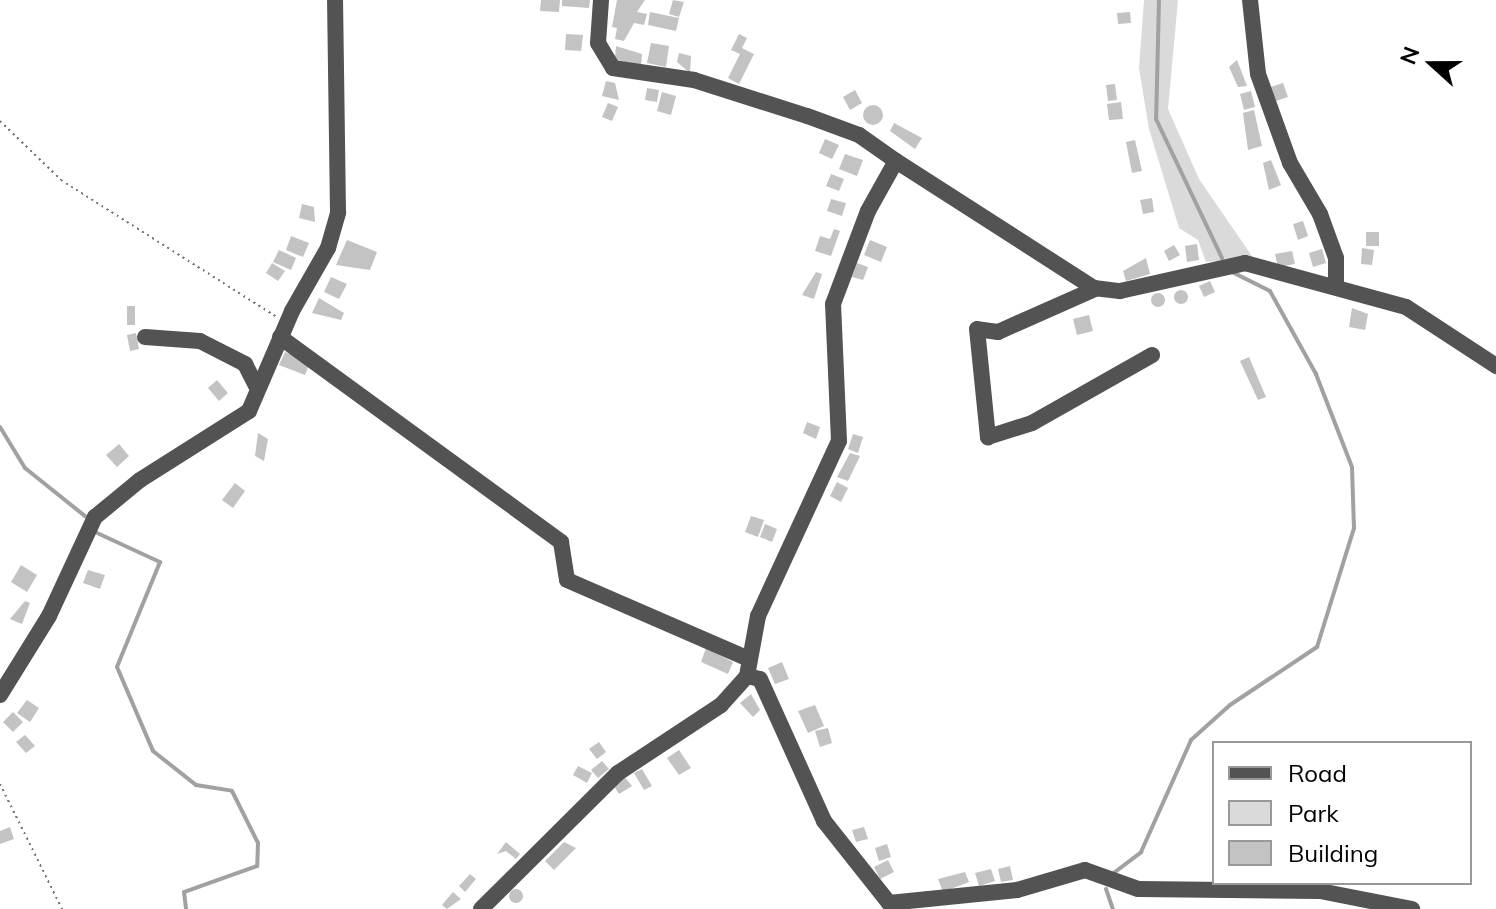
<!DOCTYPE html>
<style>
body{margin:0}
#map{position:relative;width:1496px;height:909px;overflow:hidden;background:#fff;font-family:Mulish,sans-serif}
div>[style]{position:absolute}
[style*='--x']{left:calc(var(--x)*1px);top:calc(var(--y)*1px);width:calc(var(--w)*1px);rotate:calc(var(--a)*1deg)}
.green>*{inset:0;background:#dadada}
.stream>*{height:4px;margin:-2px;padding:0 2px;transform-origin:2px;border-radius:2px;background:#a1a1a1}
.building>*{inset:0;background:#c3c3c3}
.round{border-radius:50%}
.path>*{height:2px;margin-top:-1px;transform-origin:0;background:repeating-linear-gradient(90deg,#757575 0 2px,transparent 0 6px)}
.minor>*{height:16px;margin:-8px;padding:0 8px;transform-origin:8px;border-radius:8px;background:#535353}
span{translate:-50% -50%;white-space:nowrap;text-align:center;line-height:1.15;-webkit-text-stroke:6px #fff;paint-order:stroke}
.legend{position:absolute;left:1212px;top:741px;width:260px;height:144px;box-sizing:border-box;background:#fff;border:2px solid #999;margin:0;padding:10px 14px;list-style:none;font-size:24px;color:#000}
.legend li{display:flex;align-items:center;gap:16px;height:40px}
.legend b{width:40px;border:2px solid #999}
.north{position:absolute;left:1392px;top:24px;width:80px;height:80px;-webkit-text-stroke:6px #fff;paint-order:stroke;rotate:291deg;font-size:22px;font-weight:700;line-height:32px;text-align:center;color:#000}
.north::after{content:'';display:block;margin:auto;width:28px;height:36px;background:#000;clip-path:polygon(50% 0,100% 100%,50% 72%,0 100%)}
</style>
<div id="map">
<div class="green">
<i style="clip-path:polygon(1144px 0,1178px 0,1168px 109px,1199px 179px,1254px 259px,1206px 262px,1198px 240px,1179px 228px,1149px 129px,1139px 68px)"></i>
</div>
<div class="stream">
<i style="--x:1159;--y:0;--w:119;--a:91.4"></i>
<i style="--x:1156;--y:119;--w:154;--a:64.6"></i>
<i style="--x:0;--y:427;--w:48;--a:58.6"></i>
<i style="--x:25;--y:468;--w:77;--a:38.7"></i>
<i style="--x:95;--y:532;--w:72;--a:24.8"></i>
<i style="--x:160;--y:562;--w:113;--a:112.3"></i>
<i style="--x:117;--y:667;--w:91;--a:66.8"></i>
<i style="--x:153;--y:751;--w:55;--a:38.3"></i>
<i style="--x:196;--y:785;--w:36;--a:9"></i>
<i style="--x:232;--y:791;--w:58;--a:63.4"></i>
<i style="--x:258;--y:843;--w:23;--a:92"></i>
<i style="--x:257;--y:866;--w:77;--a:160.4"></i>
<i style="--x:184;--y:892;--w:17;--a:83"></i>
<i style="--x:1111;--y:875;--w:38;--a:-37"></i>
<i style="--x:1141;--y:852;--w:123;--a:-65.9"></i>
<i style="--x:1191;--y:740;--w:52;--a:-41.9"></i>
<i style="--x:1230;--y:705;--w:105;--a:-33.7"></i>
<i style="--x:1317;--y:647;--w:125;--a:-72.7"></i>
<i style="--x:1354;--y:528;--w:61;--a:-91.9"></i>
<i style="--x:1352;--y:467;--w:100;--a:-111.2"></i>
<i style="--x:1316;--y:374;--w:95;--a:-119"></i>
<i style="--x:1270;--y:291;--w:45;--a:-153.4"></i>
<i style="--x:1106;--y:889;--w:21;--a:71"></i>
</div>
<div class="building">
<i style="clip-path:polygon(541px 0,560px 0,559px 12px,540px 11px)"></i>
<i style="clip-path:polygon(562px 0,590px 0,589px 8px,562px 6px)"></i>
<i style="clip-path:polygon(617px 0,645px 0,637px 12px,647px 14px,644px 25px,634px 23px,624px 41px,615px 39px,617px 28px,612px 27px)"></i>
<i style="clip-path:polygon(673px 0,684px 2px,679px 17px,669px 14px)"></i>
<i style="clip-path:polygon(650px 12px,679px 18px,676px 31px,648px 25px)"></i>
<i style="clip-path:polygon(1130px 12px,1131px 23px,1118px 24px,1117px 13px)"></i>
<i style="clip-path:polygon(566px 34px,583px 35px,581px 51px,565px 50px)"></i>
<i style="clip-path:polygon(739px 34px,747px 38px,742px 48px,754px 54px,739px 84px,728px 78px,740px 54px,731px 50px)"></i>
<i style="clip-path:polygon(651px 43px,669px 46px,666px 67px,647px 63px)"></i>
<i style="clip-path:polygon(616px 46px,642px 54px,641px 67px,615px 59px)"></i>
<i style="clip-path:polygon(679px 53px,691px 56px,690px 73px,677px 62px)"></i>
<i style="clip-path:polygon(1237px 60px,1247px 86px,1238px 87px,1229px 67px)"></i>
<i style="clip-path:polygon(606px 81px,615px 83px,619px 100px,602px 96px)"></i>
<i style="clip-path:polygon(1283px 83px,1288px 97px,1273px 102px,1268px 88px)"></i>
<i style="clip-path:polygon(1115px 84px,1117px 100px,1108px 101px,1106px 85px)"></i>
<i style="clip-path:polygon(647px 88px,659px 90px,657px 102px,645px 100px)"></i>
<i style="clip-path:polygon(855px 90px,862px 103px,850px 110px,843px 97px)"></i>
<i style="clip-path:polygon(1251px 91px,1255px 107px,1244px 110px,1240px 94px)"></i>
<i style="clip-path:polygon(662px 92px,676px 96px,671px 115px,657px 111px)"></i>
<i style="clip-path:polygon(1121px 102px,1123px 119px,1109px 120px,1107px 104px)"></i>
<i style="clip-path:polygon(608px 103px,618px 107px,612px 121px,602px 117px)"></i>
<i class="round" style="left:863px;top:105px;width:20px;height:20px"></i>
<i style="clip-path:polygon(1254px 110px,1262px 146px,1248px 150px,1243px 113px)"></i>
<i style="clip-path:polygon(894px 123px,922px 138px,915px 149px,890px 131px)"></i>
<i style="clip-path:polygon(825px 139px,839px 145px,832px 159px,819px 153px)"></i>
<i style="clip-path:polygon(1135px 140px,1142px 171px,1132px 173px,1126px 142px)"></i>
<i style="clip-path:polygon(845px 154px,863px 160px,857px 176px,839px 169px)"></i>
<i style="clip-path:polygon(1271px 160px,1281px 185px,1269px 190px,1263px 163px)"></i>
<i style="clip-path:polygon(831px 174px,844px 179px,839px 191px,826px 186px)"></i>
<i style="clip-path:polygon(1152px 198px,1154px 212px,1143px 214px,1140px 200px)"></i>
<i style="clip-path:polygon(831px 199px,846px 203px,842px 216px,827px 211px)"></i>
<i style="clip-path:polygon(302px 204px,314px 207px,315px 222px,299px 218px)"></i>
<i style="clip-path:polygon(1303px 221px,1308px 236px,1298px 240px,1293px 224px)"></i>
<i style="clip-path:polygon(834px 229px,840px 231px,831px 256px,815px 251px,820px 236px,830px 239px)"></i>
<i style="clip-path:polygon(1366px 232px,1379px 232px,1379px 246px,1366px 246px)"></i>
<i style="clip-path:polygon(291px 236px,309px 243px,303px 257px,286px 250px)"></i>
<i style="clip-path:polygon(347px 240px,377px 252px,370px 270px,336px 265px)"></i>
<i style="clip-path:polygon(870px 240px,887px 247px,881px 262px,864px 255px)"></i>
<i style="clip-path:polygon(1197px 244px,1199px 260px,1187px 262px,1185px 246px)"></i>
<i style="clip-path:polygon(1174px 245px,1180px 255px,1169px 261px,1164px 251px)"></i>
<i style="clip-path:polygon(1362px 248px,1374px 250px,1372px 265px,1361px 264px)"></i>
<i style="clip-path:polygon(1322px 249px,1326px 263px,1313px 267px,1309px 253px)"></i>
<i style="clip-path:polygon(279px 250px,296px 258px,291px 270px,273px 262px)"></i>
<i style="clip-path:polygon(1292px 251px,1295px 264px,1278px 267px,1275px 254px)"></i>
<i style="clip-path:polygon(1146px 258px,1150px 274px,1126px 281px,1123px 271px)"></i>
<i style="clip-path:polygon(272px 263px,285px 271px,278px 281px,266px 273px)"></i>
<i style="clip-path:polygon(857px 263px,868px 267px,863px 280px,852px 277px)"></i>
<i style="clip-path:polygon(816px 272px,822px 274px,814px 299px,802px 295px)"></i>
<i style="clip-path:polygon(331px 277px,347px 284px,339px 299px,324px 292px)"></i>
<i style="clip-path:polygon(1210px 281px,1215px 292px,1204px 297px,1199px 286px)"></i>
<i class="round" style="left:1174px;top:290px;width:14px;height:14px"></i>
<i class="round" style="left:1151px;top:293px;width:14px;height:14px"></i>
<i style="clip-path:polygon(319px 298px,344px 313px,341px 320px,312px 313px)"></i>
<i style="clip-path:polygon(127px 306px,135px 306px,135px 325px,127px 325px)"></i>
<i style="clip-path:polygon(1352px 308px,1368px 314px,1365px 330px,1349px 327px)"></i>
<i style="clip-path:polygon(1089px 315px,1093px 331px,1077px 335px,1073px 319px)"></i>
<i style="clip-path:polygon(136px 333px,139px 349px,130px 351px,127px 335px)"></i>
<i style="clip-path:polygon(285px 352px,310px 362px,305px 375px,279px 365px)"></i>
<i style="clip-path:polygon(1249px 357px,1266px 397px,1258px 400px,1240px 361px)"></i>
<i style="clip-path:polygon(217px 380px,228px 393px,219px 401px,208px 388px)"></i>
<i style="clip-path:polygon(807px 422px,820px 427px,816px 439px,803px 433px)"></i>
<i style="clip-path:polygon(258px 433px,268px 439px,264px 461px,255px 456px)"></i>
<i style="clip-path:polygon(853px 434px,863px 437px,858px 453px,848px 449px)"></i>
<i style="clip-path:polygon(119px 444px,129px 456px,117px 467px,106px 455px)"></i>
<i style="clip-path:polygon(850px 453px,860px 456px,848px 481px,837px 477px)"></i>
<i style="clip-path:polygon(837px 482px,848px 488px,841px 502px,830px 496px)"></i>
<i style="clip-path:polygon(235px 483px,245px 491px,233px 508px,222px 500px)"></i>
<i style="clip-path:polygon(751px 516px,764px 520px,758px 537px,745px 532px)"></i>
<i style="clip-path:polygon(765px 524px,777px 529px,772px 542px,760px 537px)"></i>
<i style="clip-path:polygon(21px 565px,37px 575px,27px 592px,11px 582px)"></i>
<i style="clip-path:polygon(88px 570px,105px 575px,100px 589px,83px 583px)"></i>
<i style="clip-path:polygon(25px 601px,30px 603px,22px 624px,10px 619px)"></i>
<i style="clip-path:polygon(706px 648px,733px 662px,728px 674px,701px 662px)"></i>
<i style="clip-path:polygon(782px 662px,789px 679px,775px 684px,768px 668px)"></i>
<i style="clip-path:polygon(751px 694px,760px 710px,753px 717px,740px 703px)"></i>
<i style="clip-path:polygon(27px 700px,39px 708px,30px 722px,17px 713px)"></i>
<i style="clip-path:polygon(815px 705px,824px 726px,808px 733px,798px 711px)"></i>
<i style="clip-path:polygon(13px 712px,23px 722px,13px 732px,3px 722px)"></i>
<i style="clip-path:polygon(828px 728px,832px 743px,820px 747px,815px 731px)"></i>
<i style="clip-path:polygon(25px 735px,35px 746px,26px 753px,16px 742px)"></i>
<i style="clip-path:polygon(599px 742px,606px 752px,597px 759px,589px 749px)"></i>
<i style="clip-path:polygon(679px 750px,691px 768px,679px 775px,667px 758px)"></i>
<i style="clip-path:polygon(602px 761px,609px 769px,598px 778px,591px 770px)"></i>
<i style="clip-path:polygon(578px 766px,592px 773px,587px 783px,573px 775px)"></i>
<i style="clip-path:polygon(642px 769px,652px 786px,644px 790px,634px 773px)"></i>
<i style="clip-path:polygon(623px 775px,632px 786px,619px 794px,612px 783px)"></i>
<i style="clip-path:polygon(10px 827px,14px 839px,0 844px,0 831px)"></i>
<i style="clip-path:polygon(864px 827px,868px 839px,856px 842px,852px 830px)"></i>
<i style="clip-path:polygon(506px 842px,520px 854px,516px 859px,506px 851px,497px 854px)"></i>
<i style="clip-path:polygon(564px 842px,576px 848px,554px 870px,545px 861px)"></i>
<i style="clip-path:polygon(887px 844px,891px 857px,879px 861px,875px 848px)"></i>
<i style="clip-path:polygon(888px 860px,894px 872px,880px 879px,874px 867px)"></i>
<i style="clip-path:polygon(1010px 866px,1013px 880px,1001px 882px,998px 869px)"></i>
<i style="clip-path:polygon(991px 869px,995px 881px,979px 886px,975px 873px)"></i>
<i style="clip-path:polygon(965px 872px,969px 882px,943px 892px,938px 879px)"></i>
<i style="clip-path:polygon(470px 874px,476px 879px,465px 892px,459px 886px)"></i>
<i class="round" style="left:509px;top:889px;width:14px;height:14px"></i>
<i style="clip-path:polygon(453px 892px,461px 899px,447px 909px,442px 905px)"></i>
</div>
<div class="path">
<i style="--x:0;--y:121;--w:85;--a:44"></i>
<i style="--x:61;--y:180;--w:254;--a:32.4"></i>
<i style="--x:0;--y:784;--w:140;--a:63.6"></i>
</div>
<div class="minor">
<i style="--x:1250;--y:0;--w:74;--a:83.8"></i>
<i style="--x:1258;--y:74;--w:95;--a:70.2"></i>
<i style="--x:1290;--y:163;--w:59;--a:59.5"></i>
<i style="--x:1320;--y:214;--w:47;--a:70"></i>
<i style="--x:1336;--y:258;--w:27;--a:90"></i>
<i style="--x:896;--y:161;--w:235;--a:32.7"></i>
<i style="--x:1094;--y:288;--w:26;--a:7"></i>
<i style="--x:1120;--y:291;--w:128;--a:-12.6"></i>
<i style="--x:1245;--y:263;--w:167;--a:15.3"></i>
<i style="--x:1406;--y:307;--w:108;--a:33.2"></i>
<i style="--x:1095;--y:289;--w:106;--a:156.1"></i>
<i style="--x:998;--y:332;--w:21;--a:-172"></i>
<i style="--x:977;--y:329;--w:109;--a:84.2"></i>
<i style="--x:988;--y:437;--w:46;--a:-17.7"></i>
<i style="--x:1032;--y:423;--w:138;--a:-29.5"></i>
<i style="--x:145;--y:337;--w:55;--a:4.2"></i>
<i style="--x:200;--y:341;--w:51;--a:27.1"></i>
<i style="--x:245;--y:364;--w:25;--a:63"></i>
<i style="--x:280;--y:337;--w:348;--a:36.1"></i>
<i style="--x:561;--y:542;--w:38;--a:81"></i>
<i style="--x:567;--y:580;--w:198;--a:23.5"></i>
<i style="--x:747;--y:676;--w:13;--a:13"></i>
<i style="--x:760;--y:679;--w:156;--a:65.7"></i>
<i style="--x:824;--y:821;--w:105;--a:51.6"></i>
<i style="--x:889;--y:903;--w:129;--a:-5.8"></i>
<i style="--x:1017;--y:890;--w:71;--a:-16.4"></i>
<i style="--x:1085;--y:870;--w:56;--a:19.7"></i>
<i style="--x:1138;--y:889;--w:182;--a:0.6"></i>
<i style="--x:1320;--y:891;--w:94;--a:11.1"></i>
<i style="--x:0;--y:695;--w:93;--a:-58.2"></i>
<i style="--x:49;--y:616;--w:109;--a:-65.1"></i>
<i style="--x:95;--y:517;--w:58;--a:-39.4"></i>
<i style="--x:140;--y:480;--w:129;--a:-32.3"></i>
<i style="--x:249;--y:411;--w:109;--a:-66.7"></i>
<i style="--x:292;--y:311;--w:73;--a:-60.3"></i>
<i style="--x:328;--y:248;--w:37;--a:-74"></i>
<i style="--x:338;--y:212;--w:212;--a:-90.8"></i>
<i style="--x:481;--y:909;--w:193;--a:-44.8"></i>
<i style="--x:618;--y:773;--w:123;--a:-33.4"></i>
<i style="--x:721;--y:705;--w:39;--a:-48"></i>
<i style="--x:747;--y:676;--w:61;--a:-79.6"></i>
<i style="--x:758;--y:616;--w:193;--a:-65.2"></i>
<i style="--x:839;--y:441;--w:137;--a:-92.5"></i>
<i style="--x:833;--y:304;--w:99;--a:-69.4"></i>
<i style="--x:868;--y:211;--w:57;--a:-60.8"></i>
<i style="--x:896;--y:161;--w:45;--a:-144.9"></i>
<i style="--x:859;--y:135;--w:55;--a:-159.9"></i>
<i style="--x:807;--y:116;--w:119;--a:-162.3"></i>
<i style="--x:694;--y:80;--w:82;--a:-171.6"></i>
<i style="--x:613;--y:68;--w:29;--a:-121"></i>
<i style="--x:598;--y:43;--w:43;--a:-86"></i>
</div>
<ul class="legend">
<li><b style="height:10px;background:#535353"></b>Road</li>
<li><b style="height:22px;background:#dadada"></b>Park</li>
<li><b style="height:22px;background:#c3c3c3"></b>Building</li>
</ul>
<div class="north">N</div>
</div>
